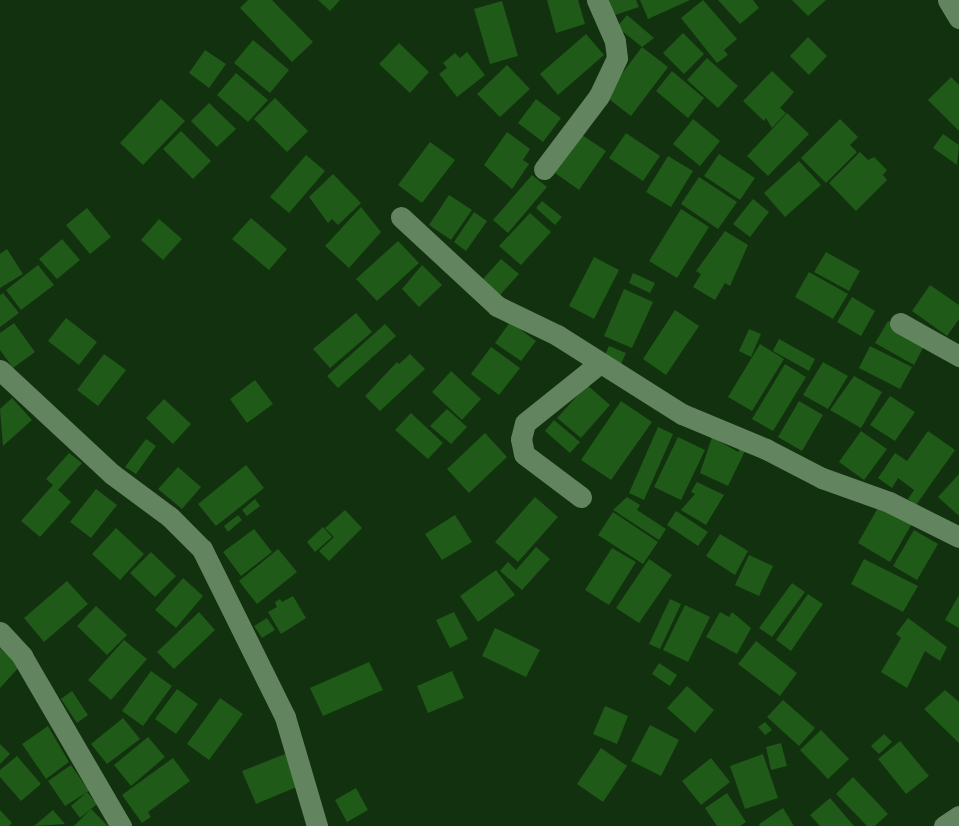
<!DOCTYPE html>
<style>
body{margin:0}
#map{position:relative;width:959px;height:826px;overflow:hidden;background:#12310e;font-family:"Noto Sans",sans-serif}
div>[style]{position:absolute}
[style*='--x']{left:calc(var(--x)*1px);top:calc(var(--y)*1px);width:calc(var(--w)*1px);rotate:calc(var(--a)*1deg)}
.building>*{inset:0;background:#1f5a18}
.minor>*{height:21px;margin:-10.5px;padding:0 10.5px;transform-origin:10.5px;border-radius:10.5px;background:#62845e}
span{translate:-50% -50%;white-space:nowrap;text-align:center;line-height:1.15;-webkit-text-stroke:6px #072705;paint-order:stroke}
</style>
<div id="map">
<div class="building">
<i style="clip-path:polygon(248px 0,272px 0,313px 42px,292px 62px,240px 8px)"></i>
<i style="clip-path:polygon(318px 0,340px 0,330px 11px)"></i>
<i style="clip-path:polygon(547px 0,578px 0,585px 24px,556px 33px)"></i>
<i style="clip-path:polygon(606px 0,636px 0,639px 7px,612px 16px)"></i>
<i style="clip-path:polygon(640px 0,690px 0,648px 19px)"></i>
<i style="clip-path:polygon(703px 0,737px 39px,724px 50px,728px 55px,717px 63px,681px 18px)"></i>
<i style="clip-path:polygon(718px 0,753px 0,759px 8px,740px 24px)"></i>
<i style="clip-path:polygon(792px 0,826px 0,808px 16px)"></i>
<i style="clip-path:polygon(502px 1px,518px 56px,490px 64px,474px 9px)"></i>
<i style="clip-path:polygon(627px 15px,654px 38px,642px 47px,617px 27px)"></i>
<i style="clip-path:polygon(683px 33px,704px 54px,684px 74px,663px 53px)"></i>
<i style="clip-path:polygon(586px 34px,604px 55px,558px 95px,540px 74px)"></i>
<i style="clip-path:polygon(808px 37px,827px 56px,809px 75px,790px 56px)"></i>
<i style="clip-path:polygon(253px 40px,289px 70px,270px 93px,234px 63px)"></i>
<i style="clip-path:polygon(399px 43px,429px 72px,410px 93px,379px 64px)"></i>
<i style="clip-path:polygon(642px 47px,668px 67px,631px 116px,605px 96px)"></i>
<i style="clip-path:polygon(205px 50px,226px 64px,209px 88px,189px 73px)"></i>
<i style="clip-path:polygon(467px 52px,485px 75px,457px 97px,439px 74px,447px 68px,443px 63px,455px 53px,460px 58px)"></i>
<i style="clip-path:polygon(707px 58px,738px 86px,718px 108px,687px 80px)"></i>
<i style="clip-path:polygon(507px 65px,530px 89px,500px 117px,477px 94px)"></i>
<i style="clip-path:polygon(672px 71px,704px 98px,688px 118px,656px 91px)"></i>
<i style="clip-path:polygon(772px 71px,794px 92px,780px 108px,786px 113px,772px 128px,766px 118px,764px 121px,743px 101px)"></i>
<i style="clip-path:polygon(236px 73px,268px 100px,248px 122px,217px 95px)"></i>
<i style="clip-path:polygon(951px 77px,959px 85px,959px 131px,928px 100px)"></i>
<i style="clip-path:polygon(275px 98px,308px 131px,287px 152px,254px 119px)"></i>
<i style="clip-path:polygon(161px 99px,185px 121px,143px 165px,120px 143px)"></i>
<i style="clip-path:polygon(536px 99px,561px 118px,543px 142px,518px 123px)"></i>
<i style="clip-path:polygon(209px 103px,236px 129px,217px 147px,191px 121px)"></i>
<i style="clip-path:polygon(787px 113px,809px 134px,768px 176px,747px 156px)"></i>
<i style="clip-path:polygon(693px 119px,720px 141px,700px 166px,673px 144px)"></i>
<i style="clip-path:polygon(840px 119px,858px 137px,850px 145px,857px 152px,826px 183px,801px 158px)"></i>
<i style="clip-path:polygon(181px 131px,211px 161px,193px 179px,163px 149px)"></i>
<i style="clip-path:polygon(507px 132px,530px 149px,523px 160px,529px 164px,512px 189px,484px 165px)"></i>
<i style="clip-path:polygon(626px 133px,660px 156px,643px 181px,609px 158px)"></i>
<i style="clip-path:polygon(943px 134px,959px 145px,957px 165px,933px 148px)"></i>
<i style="clip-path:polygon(582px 135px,606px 151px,579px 190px,555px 173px)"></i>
<i style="clip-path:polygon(430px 142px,455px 160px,422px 203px,398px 185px)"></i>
<i style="clip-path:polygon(860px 152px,868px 160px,874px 157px,887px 170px,883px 175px,887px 180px,856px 211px,829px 183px)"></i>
<i style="clip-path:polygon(719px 154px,755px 178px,740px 200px,704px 176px)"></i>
<i style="clip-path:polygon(306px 155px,325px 171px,289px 213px,270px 197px)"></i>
<i style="clip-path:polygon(668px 156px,693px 171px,671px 207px,646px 192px)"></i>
<i style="clip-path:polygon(799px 161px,821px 185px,785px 217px,764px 193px)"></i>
<i style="clip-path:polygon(333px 174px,361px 203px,338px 225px,332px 219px,328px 223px,309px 197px)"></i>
<i style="clip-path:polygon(532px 175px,547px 187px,508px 233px,493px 220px)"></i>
<i style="clip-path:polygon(699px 177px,737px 202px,718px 229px,681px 204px)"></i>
<i style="clip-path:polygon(449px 195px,472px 210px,451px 240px,429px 225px)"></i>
<i style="clip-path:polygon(753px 199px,769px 212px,750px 237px,733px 224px)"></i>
<i style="clip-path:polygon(542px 201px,562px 217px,555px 225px,536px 208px)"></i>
<i style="clip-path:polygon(361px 207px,381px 232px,349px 268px,325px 246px)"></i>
<i style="clip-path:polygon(87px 208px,111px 237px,90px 254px,66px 225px)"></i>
<i style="clip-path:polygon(681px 209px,709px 227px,677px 278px,649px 261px)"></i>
<i style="clip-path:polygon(474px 212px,487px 221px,466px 251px,454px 242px)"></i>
<i style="clip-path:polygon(530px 213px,551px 232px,521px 265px,499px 246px)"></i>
<i style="clip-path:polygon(251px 218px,287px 249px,269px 270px,232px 239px)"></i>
<i style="clip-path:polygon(159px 219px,182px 239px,163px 260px,141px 240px)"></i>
<i style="clip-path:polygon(725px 231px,748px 245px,730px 286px,725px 283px,715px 300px,693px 287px,701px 274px,696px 271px)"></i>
<i style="clip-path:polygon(62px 239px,80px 260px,57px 279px,39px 259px)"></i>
<i style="clip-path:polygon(398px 241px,419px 263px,377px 301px,356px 279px)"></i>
<i style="clip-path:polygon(7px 249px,23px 274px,0 288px,0 254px)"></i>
<i style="clip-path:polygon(826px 252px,860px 271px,849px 291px,814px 272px)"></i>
<i style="clip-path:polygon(594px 257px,619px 270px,594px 319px,569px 306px)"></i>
<i style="clip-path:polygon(501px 259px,519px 274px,500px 295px,482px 280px)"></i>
<i style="clip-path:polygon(38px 265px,54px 285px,21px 310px,6px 290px)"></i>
<i style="clip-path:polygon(422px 265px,442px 285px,419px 307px,402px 289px)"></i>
<i style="clip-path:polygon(809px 272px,848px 294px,833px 319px,795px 297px)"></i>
<i style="clip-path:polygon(633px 273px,655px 283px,650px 293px,629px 283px)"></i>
<i style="clip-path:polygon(930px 285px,959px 305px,959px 319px,947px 336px,912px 311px)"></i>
<i style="clip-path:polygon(624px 289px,653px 302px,632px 348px,604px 336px)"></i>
<i style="clip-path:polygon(3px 293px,19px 313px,0 327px,0 295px)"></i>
<i style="clip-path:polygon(852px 297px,875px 311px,861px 336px,837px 322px)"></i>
<i style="clip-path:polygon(675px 310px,699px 326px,666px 375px,643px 359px)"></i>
<i style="clip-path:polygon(356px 313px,372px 332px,330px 368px,313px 349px)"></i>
<i style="clip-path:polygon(66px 318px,97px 342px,79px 365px,48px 341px)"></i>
<i style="clip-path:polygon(888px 321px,926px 342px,914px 365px,875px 343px)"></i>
<i style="clip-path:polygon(510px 322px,536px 341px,521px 361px,495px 343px)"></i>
<i style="clip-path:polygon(14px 323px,35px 352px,13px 368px,0 350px,0 333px)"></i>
<i style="clip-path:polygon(385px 324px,396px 336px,338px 388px,327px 376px)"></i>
<i style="clip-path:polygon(749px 329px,761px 334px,751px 357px,739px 351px)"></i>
<i style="clip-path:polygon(779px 339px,815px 359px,809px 371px,773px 351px)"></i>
<i style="clip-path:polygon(760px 344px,784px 359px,752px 411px,728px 397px)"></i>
<i style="clip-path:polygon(609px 346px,626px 353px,621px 364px,604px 357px)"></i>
<i style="clip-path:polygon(870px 346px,912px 367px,900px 389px,859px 368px)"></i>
<i style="clip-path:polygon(491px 347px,520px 368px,499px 395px,471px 374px)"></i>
<i style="clip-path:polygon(104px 354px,126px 370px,98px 406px,77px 390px)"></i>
<i style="clip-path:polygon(410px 354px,425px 369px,380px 411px,365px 396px,397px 362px,399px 364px)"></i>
<i style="clip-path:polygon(823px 362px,848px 376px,828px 409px,803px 395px)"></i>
<i style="clip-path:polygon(785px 364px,806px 377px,773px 431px,752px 419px)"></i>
<i style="clip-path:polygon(451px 371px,481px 399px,462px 420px,432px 392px)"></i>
<i style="clip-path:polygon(854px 376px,882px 392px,861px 428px,830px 410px)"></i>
<i style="clip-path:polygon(255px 380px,273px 404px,247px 423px,230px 399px)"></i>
<i style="clip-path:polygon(587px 385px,610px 405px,581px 438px,557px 418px)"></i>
<i style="clip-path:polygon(890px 396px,915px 412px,895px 441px,870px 425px)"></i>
<i style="clip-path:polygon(12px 398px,32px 420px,3px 446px,0 409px)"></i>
<i style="clip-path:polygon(164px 399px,191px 424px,173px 444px,146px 418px)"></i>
<i style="clip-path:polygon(621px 401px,652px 422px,611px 480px,581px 460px)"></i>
<i style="clip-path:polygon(799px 401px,823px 415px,802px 451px,778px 437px)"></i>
<i style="clip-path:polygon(447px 409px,467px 427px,451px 444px,430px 426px)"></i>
<i style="clip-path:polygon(411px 413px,443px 443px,428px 459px,395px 430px)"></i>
<i style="clip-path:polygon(554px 420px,580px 442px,570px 453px,545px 431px)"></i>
<i style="clip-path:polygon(658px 427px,673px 434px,644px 500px,629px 493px)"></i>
<i style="clip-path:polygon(861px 431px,887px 449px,864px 480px,839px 462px)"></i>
<i style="clip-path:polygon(928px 431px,955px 450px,916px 505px,908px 499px,914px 490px,898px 478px,892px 488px,878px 478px,895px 453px,907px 461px)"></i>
<i style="clip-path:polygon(485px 433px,507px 457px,469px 493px,447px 469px)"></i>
<i style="clip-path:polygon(678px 437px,705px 450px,681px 500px,654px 487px)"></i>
<i style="clip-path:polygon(712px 437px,738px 452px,740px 449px,745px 451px,728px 486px,700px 473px)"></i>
<i style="clip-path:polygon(146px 439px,156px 446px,136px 474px,125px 467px)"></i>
<i style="clip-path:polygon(69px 453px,82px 463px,58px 490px,71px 502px,40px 537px,21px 521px,53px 485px,46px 479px)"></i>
<i style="clip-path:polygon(246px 465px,264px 488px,216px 526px,198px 504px)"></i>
<i style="clip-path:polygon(178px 467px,201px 487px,182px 509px,158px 489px)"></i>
<i style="clip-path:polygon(959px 474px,959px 516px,938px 497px)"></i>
<i style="clip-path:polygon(697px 482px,724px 495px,706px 525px,681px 510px,695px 494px,691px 492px)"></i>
<i style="clip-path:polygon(96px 489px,117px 505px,91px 538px,70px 522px)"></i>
<i style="clip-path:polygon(535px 497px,558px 517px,518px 562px,495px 542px)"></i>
<i style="clip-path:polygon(627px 497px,640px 505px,637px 510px,666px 529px,659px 540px,613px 510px)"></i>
<i style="clip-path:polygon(255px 499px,260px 506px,247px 516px,242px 510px)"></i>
<i style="clip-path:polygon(879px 506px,914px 520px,890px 562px,858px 543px)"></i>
<i style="clip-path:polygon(345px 510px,362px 528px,329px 561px,319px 551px,334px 537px,325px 528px)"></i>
<i style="clip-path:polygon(676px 511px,708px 532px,698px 546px,667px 525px)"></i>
<i style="clip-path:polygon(613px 512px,658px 542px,643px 564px,598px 535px)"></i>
<i style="clip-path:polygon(238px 515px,242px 520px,228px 532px,224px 526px)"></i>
<i style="clip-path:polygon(455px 515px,472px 542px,442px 560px,425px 534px)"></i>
<i style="clip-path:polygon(323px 527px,332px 537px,315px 552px,307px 542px)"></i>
<i style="clip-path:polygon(116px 528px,144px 554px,120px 580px,92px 554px)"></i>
<i style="clip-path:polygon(254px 529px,272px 552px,241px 576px,223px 552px)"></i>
<i style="clip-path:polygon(914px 530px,938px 544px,917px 580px,893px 566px)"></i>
<i style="clip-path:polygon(720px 534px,748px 551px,735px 575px,706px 556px)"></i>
<i style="clip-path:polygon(536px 547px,550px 559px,522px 590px,500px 571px,508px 562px,516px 570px)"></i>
<i style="clip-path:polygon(612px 548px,636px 562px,609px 605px,585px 590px)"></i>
<i style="clip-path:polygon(278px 549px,297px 572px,257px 604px,239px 581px)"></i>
<i style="clip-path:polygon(151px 552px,176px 576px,155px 597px,130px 573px)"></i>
<i style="clip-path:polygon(749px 555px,773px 566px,759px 596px,735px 585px)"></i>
<i style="clip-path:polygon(649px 559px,672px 575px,639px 623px,616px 608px)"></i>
<i style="clip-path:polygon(864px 559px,918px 586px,903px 612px,851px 584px)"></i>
<i style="clip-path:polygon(496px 570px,515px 595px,478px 622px,460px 596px)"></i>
<i style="clip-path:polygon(183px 578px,203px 596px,176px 628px,155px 610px)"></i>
<i style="clip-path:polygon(67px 581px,88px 604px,44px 642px,24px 618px)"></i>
<i style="clip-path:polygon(792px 583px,805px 592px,772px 637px,759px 628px)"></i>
<i style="clip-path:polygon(808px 594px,823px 604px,791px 651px,776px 640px)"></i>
<i style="clip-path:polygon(959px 595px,959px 628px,945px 620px)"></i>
<i style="clip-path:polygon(293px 596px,306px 618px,281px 634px,268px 612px,277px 607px,275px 602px,280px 599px,282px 602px)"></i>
<i style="clip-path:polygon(670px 599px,681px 604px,660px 649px,649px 644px)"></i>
<i style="clip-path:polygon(685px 605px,710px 617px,688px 662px,663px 650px)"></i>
<i style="clip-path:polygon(96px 606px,127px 635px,107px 655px,77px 626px)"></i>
<i style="clip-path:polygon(199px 612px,215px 630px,174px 669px,157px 652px)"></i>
<i style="clip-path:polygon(454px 612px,468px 639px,450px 648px,436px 620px)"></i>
<i style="clip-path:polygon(720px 612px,729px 617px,732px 612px,751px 628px,737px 654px,706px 637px)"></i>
<i style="clip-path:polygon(267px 618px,275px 630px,262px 638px,254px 626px)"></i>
<i style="clip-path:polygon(908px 618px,947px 647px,940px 661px,925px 651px,907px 688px,881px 672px,901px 638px,896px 634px)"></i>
<i style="clip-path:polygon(495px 628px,540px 650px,526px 677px,482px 656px)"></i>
<i style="clip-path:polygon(124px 640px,147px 659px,111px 700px,88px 680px)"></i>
<i style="clip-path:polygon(756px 641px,797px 673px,780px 696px,738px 664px)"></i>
<i style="clip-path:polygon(0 648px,20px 666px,0 688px)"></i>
<i style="clip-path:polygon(369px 662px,383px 690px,323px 716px,310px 688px)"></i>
<i style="clip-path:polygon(659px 663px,677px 675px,670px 686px,652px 674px)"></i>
<i style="clip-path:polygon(151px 671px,172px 686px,143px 726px,122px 711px)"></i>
<i style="clip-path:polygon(452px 671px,464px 698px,428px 713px,417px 686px)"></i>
<i style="clip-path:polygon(687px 686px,714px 710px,695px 733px,667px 708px)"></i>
<i style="clip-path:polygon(177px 689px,198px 704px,176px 734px,155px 719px)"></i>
<i style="clip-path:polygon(945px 690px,959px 702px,959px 743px,924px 709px)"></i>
<i style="clip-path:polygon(72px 691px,88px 715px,77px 723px,61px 699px)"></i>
<i style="clip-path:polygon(220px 698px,243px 714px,209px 760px,187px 744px)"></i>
<i style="clip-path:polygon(783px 700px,815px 728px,799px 746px,767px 717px)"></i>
<i style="clip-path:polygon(605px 706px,628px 716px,617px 744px,593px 734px)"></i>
<i style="clip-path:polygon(123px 718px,140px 739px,107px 764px,91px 744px)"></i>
<i style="clip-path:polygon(765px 722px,772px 730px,765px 735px,758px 727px)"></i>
<i style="clip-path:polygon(650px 725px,679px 740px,661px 776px,631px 761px)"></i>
<i style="clip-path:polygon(48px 726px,69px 762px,46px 779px,22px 744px)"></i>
<i style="clip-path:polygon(821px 730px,849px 759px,828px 779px,800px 750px)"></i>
<i style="clip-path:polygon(884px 734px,892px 742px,879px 754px,871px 746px)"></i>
<i style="clip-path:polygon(148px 737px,165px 757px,131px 786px,114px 765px)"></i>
<i style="clip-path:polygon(900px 741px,929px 776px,906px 794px,878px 759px)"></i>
<i style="clip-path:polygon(781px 743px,787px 766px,771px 770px,766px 747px)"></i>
<i style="clip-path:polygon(0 744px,10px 754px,0 764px)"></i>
<i style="clip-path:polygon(601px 748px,627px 766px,603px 802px,577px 784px)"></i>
<i style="clip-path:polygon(285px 754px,299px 786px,256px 804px,242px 771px)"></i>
<i style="clip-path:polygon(763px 754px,778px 798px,745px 809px,730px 766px)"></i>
<i style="clip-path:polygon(17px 756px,41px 784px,21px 801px,0 777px,0 770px)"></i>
<i style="clip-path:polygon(173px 758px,190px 781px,148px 812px,151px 817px,142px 823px,122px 795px)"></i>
<i style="clip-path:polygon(711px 758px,730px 782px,701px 805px,682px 781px)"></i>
<i style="clip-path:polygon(71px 765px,89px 791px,65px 806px,48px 781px)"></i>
<i style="clip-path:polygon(853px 777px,888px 814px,875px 826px,867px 826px,836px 794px)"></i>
<i style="clip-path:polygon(356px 788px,368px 810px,347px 822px,335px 800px)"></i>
<i style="clip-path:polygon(87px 792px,97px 804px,80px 818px,71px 806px)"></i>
<i style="clip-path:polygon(727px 793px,746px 822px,740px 826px,717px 826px,705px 808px)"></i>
<i style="clip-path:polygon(830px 798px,854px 826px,820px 826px,810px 815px)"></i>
<i style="clip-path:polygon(783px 808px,794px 826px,760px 826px,759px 824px)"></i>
<i style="clip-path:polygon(91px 809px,108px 826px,74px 826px)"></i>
<i style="clip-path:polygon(0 810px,12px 823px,9px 826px,0 826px)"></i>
<i style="clip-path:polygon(53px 810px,65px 824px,34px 826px)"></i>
</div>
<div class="minor">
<i style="--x:948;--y:0;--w:21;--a:59"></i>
<i style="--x:544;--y:169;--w:91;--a:-53"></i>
<i style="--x:599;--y:96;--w:42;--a:-64.7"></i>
<i style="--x:617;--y:58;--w:17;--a:-97"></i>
<i style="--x:615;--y:41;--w:45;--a:-113.7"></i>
<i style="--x:401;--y:217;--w:131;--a:42.8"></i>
<i style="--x:497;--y:306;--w:67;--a:25.8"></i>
<i style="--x:557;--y:335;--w:148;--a:32.3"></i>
<i style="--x:682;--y:414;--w:91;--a:22.6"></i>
<i style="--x:766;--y:449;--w:63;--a:27.4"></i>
<i style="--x:822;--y:478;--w:71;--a:19.7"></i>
<i style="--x:889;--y:502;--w:78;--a:26.6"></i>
<i style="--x:900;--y:323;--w:68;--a:29.2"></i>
<i style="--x:0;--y:370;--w:153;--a:42.9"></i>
<i style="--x:112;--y:474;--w:72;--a:36.6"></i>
<i style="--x:170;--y:517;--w:45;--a:45"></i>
<i style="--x:202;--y:549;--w:187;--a:63.7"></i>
<i style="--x:285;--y:717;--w:114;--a:73.6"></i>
<i style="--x:581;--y:497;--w:71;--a:-143"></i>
<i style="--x:524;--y:454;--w:15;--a:-101"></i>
<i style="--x:521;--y:439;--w:16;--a:-76"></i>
<i style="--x:525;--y:423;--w:96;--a:-38.7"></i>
<i style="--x:0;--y:632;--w:33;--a:47"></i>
<i style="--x:22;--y:656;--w:197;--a:59.8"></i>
<i style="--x:944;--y:826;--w:18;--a:-34"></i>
</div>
</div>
